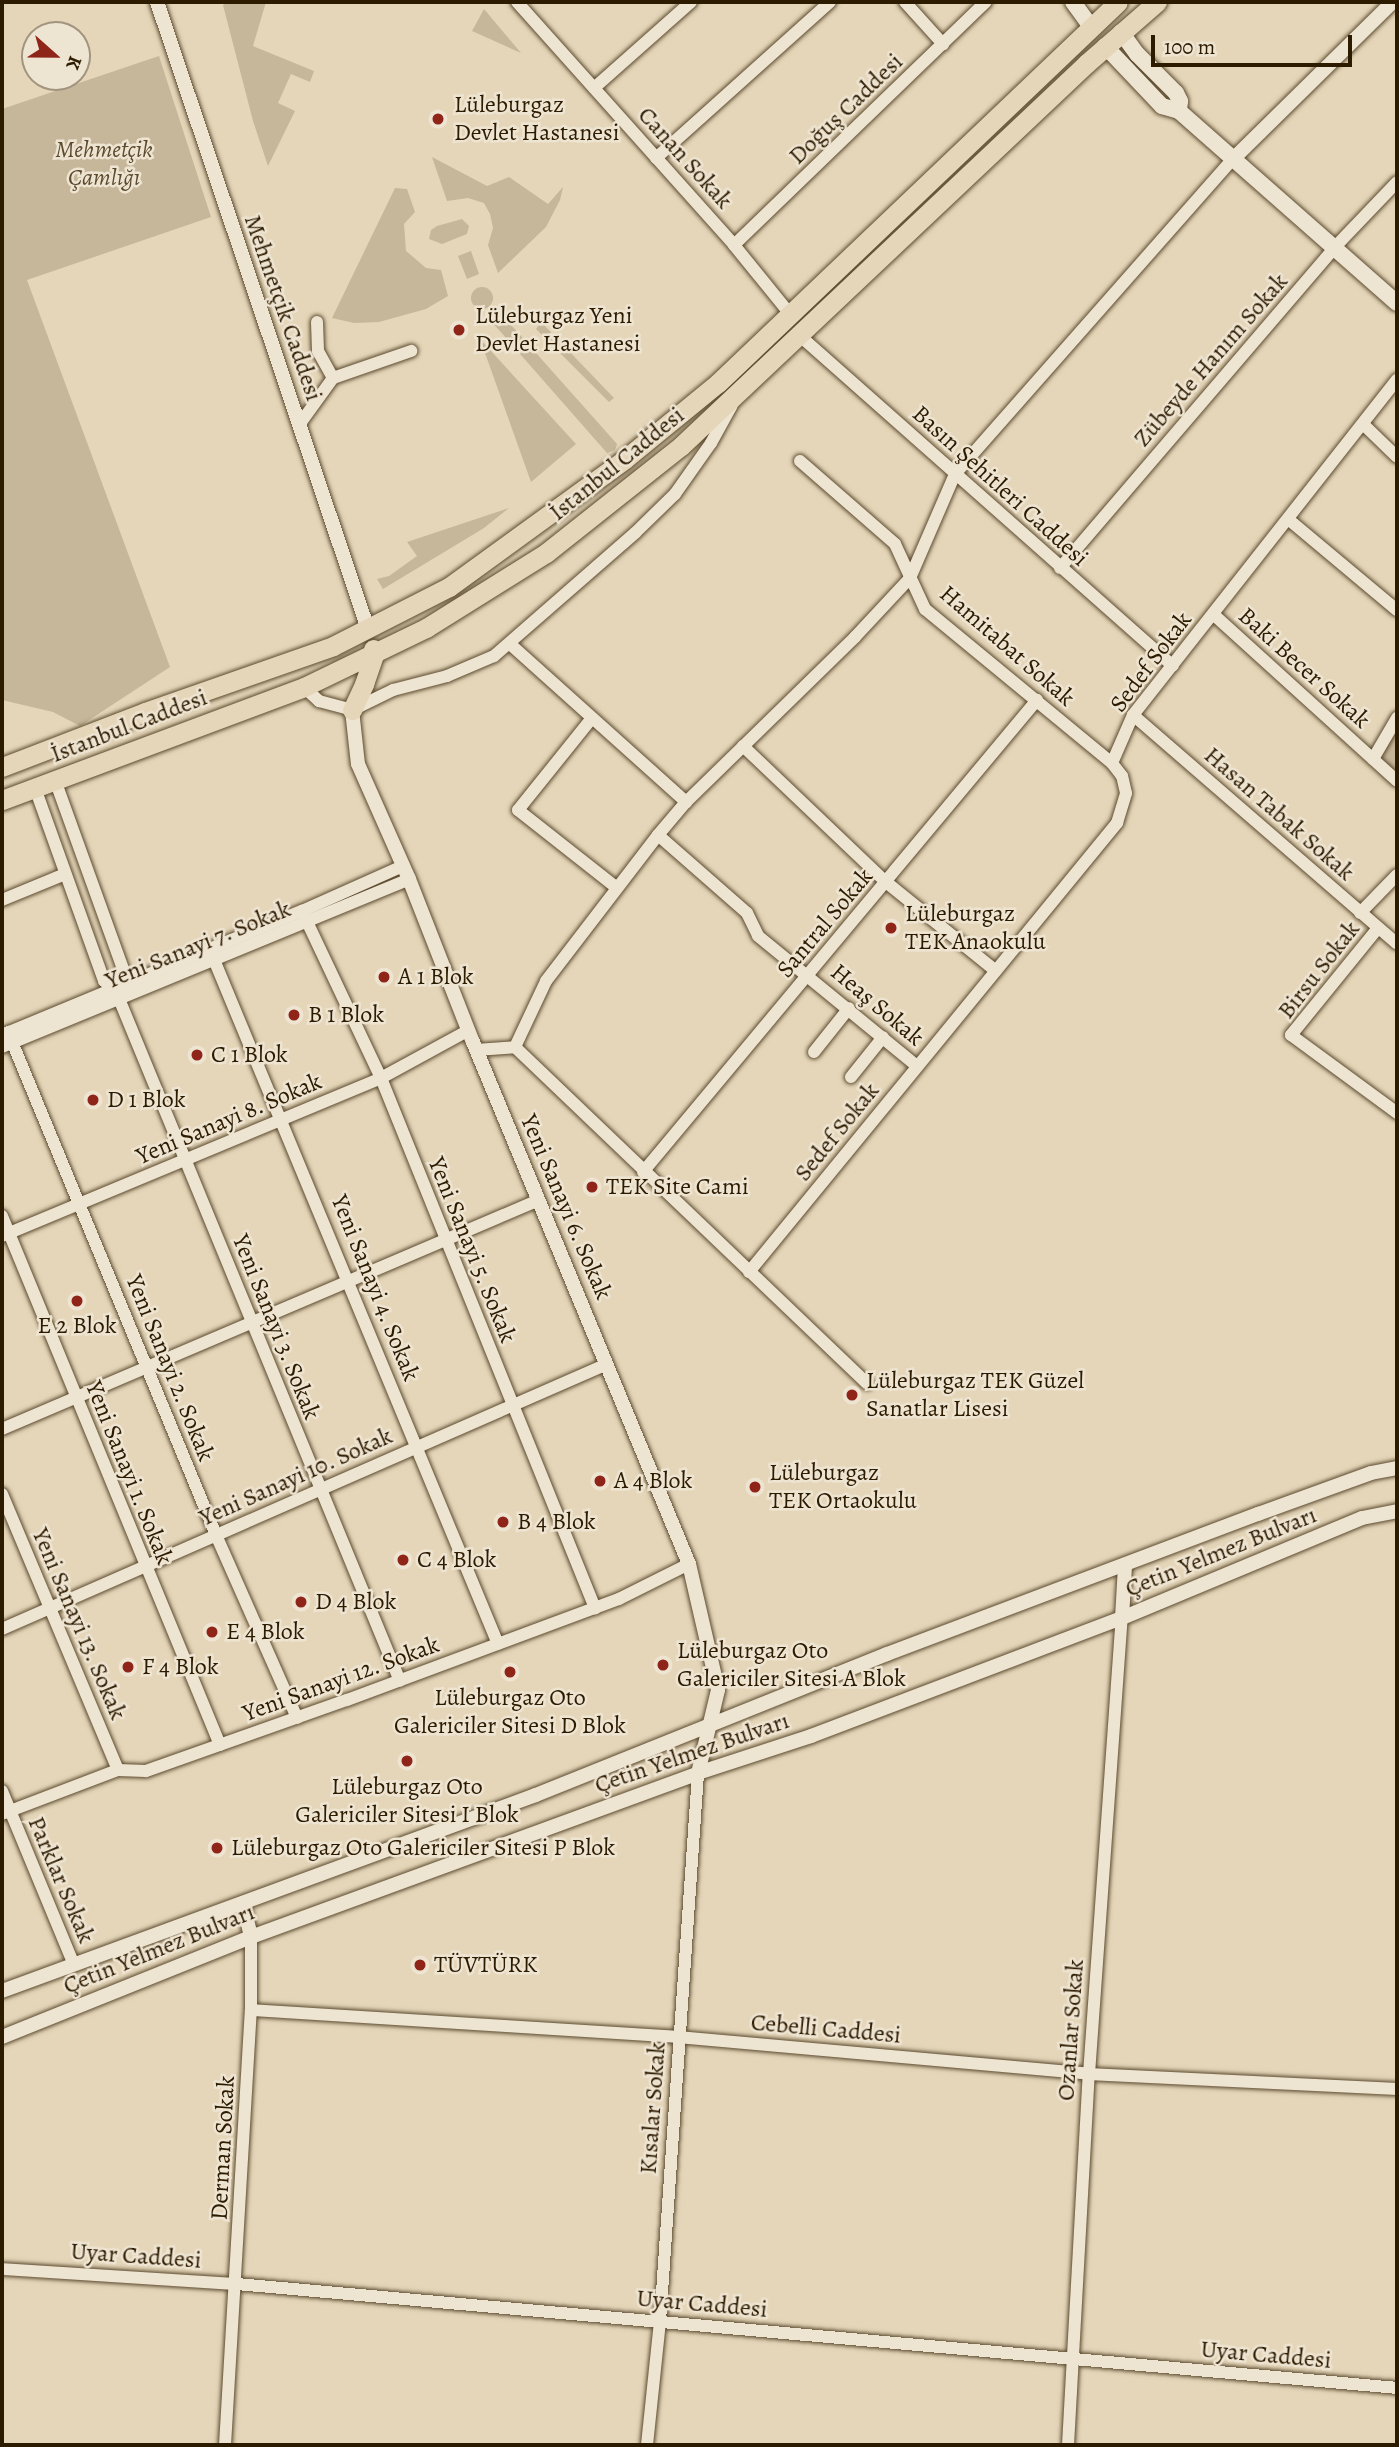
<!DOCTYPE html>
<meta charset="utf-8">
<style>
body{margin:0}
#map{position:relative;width:1399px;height:2447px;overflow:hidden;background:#e5d6b9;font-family:Alegreya,serif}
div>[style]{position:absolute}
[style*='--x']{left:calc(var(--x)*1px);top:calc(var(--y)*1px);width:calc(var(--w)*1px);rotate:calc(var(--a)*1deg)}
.green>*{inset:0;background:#c6b69a}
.round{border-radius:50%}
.roads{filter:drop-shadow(0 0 2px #5b4a2e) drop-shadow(0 0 2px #5b4a2e)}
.minor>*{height:12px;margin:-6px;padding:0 6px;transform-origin:6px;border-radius:6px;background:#eee4d2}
.tertiary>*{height:14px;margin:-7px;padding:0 7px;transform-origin:7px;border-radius:7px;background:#eee4d2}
.secondary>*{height:16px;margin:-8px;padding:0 8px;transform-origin:8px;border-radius:8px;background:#eee4d2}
.trunk>*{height:19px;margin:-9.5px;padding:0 9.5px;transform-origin:9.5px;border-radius:9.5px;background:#e5d6b9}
.dots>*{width:19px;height:19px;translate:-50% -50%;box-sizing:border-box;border:4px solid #eee4d2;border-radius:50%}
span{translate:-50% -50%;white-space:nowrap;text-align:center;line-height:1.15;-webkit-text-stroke:5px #eee4d2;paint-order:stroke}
.poi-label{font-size:24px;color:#2d1b00}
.left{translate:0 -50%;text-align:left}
.street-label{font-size:24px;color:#2d1b00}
.park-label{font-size:24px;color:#5b4a2e;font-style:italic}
.frame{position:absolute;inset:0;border:4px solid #2d1b00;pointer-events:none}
.north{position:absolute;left:21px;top:21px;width:70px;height:70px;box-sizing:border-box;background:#eee4d2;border:2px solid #a1947e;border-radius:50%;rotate:111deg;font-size:19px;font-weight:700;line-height:28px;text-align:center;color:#2d1b00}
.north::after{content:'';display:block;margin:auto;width:24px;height:32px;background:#8f2418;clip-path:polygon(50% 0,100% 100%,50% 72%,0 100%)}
.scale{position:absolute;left:1151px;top:35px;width:201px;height:32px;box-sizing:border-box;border:4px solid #2d1b00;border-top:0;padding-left:9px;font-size:21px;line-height:24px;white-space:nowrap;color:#2d1b00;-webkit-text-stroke:5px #eee4d2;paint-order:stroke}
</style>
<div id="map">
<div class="green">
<i style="clip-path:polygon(229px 2px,266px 2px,253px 46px,314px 71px,310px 82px,291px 74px,278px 103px,295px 111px,268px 166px,253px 121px,223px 5px)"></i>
<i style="clip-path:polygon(484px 9px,521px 53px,472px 31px)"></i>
<i style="clip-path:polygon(159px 56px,211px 217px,27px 280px,170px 667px,80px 726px,53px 712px,2px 700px,2px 109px)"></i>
<i style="clip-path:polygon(432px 157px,487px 186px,509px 177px,548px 204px,563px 187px,560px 200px,546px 227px,498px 273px,488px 245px,493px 228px,490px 214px,484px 203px,468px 198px,447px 201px)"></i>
<i style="clip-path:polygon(395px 188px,407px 189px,415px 212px,404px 224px,406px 251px,426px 268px,441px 270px,448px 296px,426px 309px,379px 322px,354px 323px,332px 318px)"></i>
<i style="clip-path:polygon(462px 219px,469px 226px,467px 234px,442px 244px,429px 239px,431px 230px,437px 226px)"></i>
<i style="clip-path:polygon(471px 251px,479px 274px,467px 279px,458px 256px)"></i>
<i class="round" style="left:471px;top:287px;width:22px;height:22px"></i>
<i style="clip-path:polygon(503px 316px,617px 444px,615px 450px,607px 453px,491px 321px)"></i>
<i style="clip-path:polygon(541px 322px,614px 398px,609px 402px,536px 329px)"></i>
<i style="clip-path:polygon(480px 339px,576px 444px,531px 482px)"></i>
<i style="clip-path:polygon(509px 508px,484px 528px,383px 589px,377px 579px,389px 576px,417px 556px,407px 542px)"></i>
<i style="clip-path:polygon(1397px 729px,1397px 776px,1380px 758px)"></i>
</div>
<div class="roads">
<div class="minor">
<i style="--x:517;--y:2;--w:326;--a:48.2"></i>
<i style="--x:734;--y:245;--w:89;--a:50.9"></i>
<i style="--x:905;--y:2;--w:57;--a:47.9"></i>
<i style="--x:594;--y:88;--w:130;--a:-41.6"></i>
<i style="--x:656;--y:158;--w:234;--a:-41.9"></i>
<i style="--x:734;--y:245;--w:350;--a:-44"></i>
<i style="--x:317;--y:322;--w:29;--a:88"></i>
<i style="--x:318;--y:351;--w:31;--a:61"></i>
<i style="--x:799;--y:335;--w:499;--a:41.5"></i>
<i style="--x:1363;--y:424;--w:47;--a:44.1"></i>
<i style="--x:299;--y:425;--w:58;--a:-54.1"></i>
<i style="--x:333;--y:378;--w:83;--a:-19.1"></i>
<i style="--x:800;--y:461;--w:126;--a:41.1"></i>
<i style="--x:895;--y:544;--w:72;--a:65.2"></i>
<i style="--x:925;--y:609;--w:242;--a:39.5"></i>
<i style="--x:1288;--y:519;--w:142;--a:39.9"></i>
<i style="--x:1060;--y:568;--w:421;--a:-49.4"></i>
<i style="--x:1334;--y:248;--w:91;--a:-46.3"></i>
<i style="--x:1213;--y:614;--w:248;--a:42.2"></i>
<i style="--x:510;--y:644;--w:237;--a:41.9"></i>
<i style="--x:304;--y:687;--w:21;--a:43"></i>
<i style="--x:319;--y:701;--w:34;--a:15"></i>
<i style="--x:352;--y:710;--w:46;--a:-26"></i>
<i style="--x:393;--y:690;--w:56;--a:-14.5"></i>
<i style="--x:447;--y:676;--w:51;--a:-23.1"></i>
<i style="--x:494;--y:656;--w:187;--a:-41.1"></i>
<i style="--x:635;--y:533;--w:56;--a:-44.3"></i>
<i style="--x:675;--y:494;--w:62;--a:-54.8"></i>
<i style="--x:711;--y:443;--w:43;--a:-61.1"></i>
<i style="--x:1133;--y:715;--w:349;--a:40.9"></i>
<i style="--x:592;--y:718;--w:118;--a:128.8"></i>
<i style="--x:518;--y:810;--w:126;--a:38.2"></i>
<i style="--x:743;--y:746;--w:197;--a:43.6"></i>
<i style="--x:886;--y:882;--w:141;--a:39"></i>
<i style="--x:1373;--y:759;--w:48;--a:-59.7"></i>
<i style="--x:55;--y:780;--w:201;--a:70.2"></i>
<i style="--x:123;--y:969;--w:22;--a:112"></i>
<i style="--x:35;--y:788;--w:205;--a:70.3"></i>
<i style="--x:104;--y:981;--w:14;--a:36"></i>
<i style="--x:115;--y:989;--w:748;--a:67.62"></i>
<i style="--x:658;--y:835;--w:118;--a:41.2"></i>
<i style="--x:747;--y:913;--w:25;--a:64"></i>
<i style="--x:758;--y:936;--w:205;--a:39.3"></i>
<i style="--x:2;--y:900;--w:68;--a:-22.4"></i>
<i style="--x:302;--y:911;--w:185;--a:64.7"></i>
<i style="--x:381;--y:1078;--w:572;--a:68.01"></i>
<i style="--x:1360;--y:913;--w:53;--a:-45.8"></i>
<i style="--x:1378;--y:928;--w:138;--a:129.1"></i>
<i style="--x:1291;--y:1035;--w:132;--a:36.3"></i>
<i style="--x:210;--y:950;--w:751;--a:67.46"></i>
<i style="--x:8;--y:1032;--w:544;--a:67.53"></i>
<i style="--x:216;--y:1535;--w:200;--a:66.1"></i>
<i style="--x:2;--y:1035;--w:325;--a:-22.5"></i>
<i style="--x:302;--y:911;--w:111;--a:-24"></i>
<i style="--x:2;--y:1047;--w:440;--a:-22.4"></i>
<i style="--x:515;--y:1047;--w:487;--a:43.7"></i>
<i style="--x:476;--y:1050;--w:39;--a:-4"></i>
<i style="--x:515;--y:1047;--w:73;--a:-64.8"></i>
<i style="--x:546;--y:981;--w:184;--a:-52.5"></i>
<i style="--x:658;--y:835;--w:43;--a:-49.7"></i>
<i style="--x:686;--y:802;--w:236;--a:-44.3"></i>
<i style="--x:855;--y:637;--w:81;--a:-47"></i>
<i style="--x:910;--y:578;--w:113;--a:-66.6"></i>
<i style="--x:955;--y:474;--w:420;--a:-48.6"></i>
<i style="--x:814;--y:1052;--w:56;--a:-51.5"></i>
<i style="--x:851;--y:1077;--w:51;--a:-51.3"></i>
<i style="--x:643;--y:1172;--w:615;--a:-50.15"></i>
<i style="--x:2;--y:1216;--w:572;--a:67.6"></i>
<i style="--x:2;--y:1236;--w:411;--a:-22.6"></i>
<i style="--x:381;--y:1078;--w:100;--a:-28.6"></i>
<i style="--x:749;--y:1272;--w:581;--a:-50.66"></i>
<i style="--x:1117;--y:823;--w:31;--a:-73"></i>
<i style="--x:1126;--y:793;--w:17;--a:-103"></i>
<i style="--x:1122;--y:776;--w:16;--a:-128"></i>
<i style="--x:1112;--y:763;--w:52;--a:-66.4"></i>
<i style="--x:1133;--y:715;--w:427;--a:-51.8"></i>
<i style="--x:2;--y:1429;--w:584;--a:-23.1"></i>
<i style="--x:2;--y:1494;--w:299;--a:67.2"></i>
<i style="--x:2;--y:1629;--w:660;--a:-23.65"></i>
<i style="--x:2;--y:1791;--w:188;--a:67.5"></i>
<i style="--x:2;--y:1814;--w:124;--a:-20.8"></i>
<i style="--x:118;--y:1770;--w:28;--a:2"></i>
<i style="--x:146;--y:1771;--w:213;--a:-19.5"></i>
<i style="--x:347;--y:1700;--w:290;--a:-20.4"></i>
<i style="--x:619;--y:1599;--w:78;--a:-26.6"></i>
<i style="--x:251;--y:2010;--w:428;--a:3.6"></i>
<i style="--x:678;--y:2037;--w:413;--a:5.1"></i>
<i style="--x:1089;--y:2074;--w:308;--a:2.8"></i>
<i style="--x:2;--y:2269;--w:235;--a:3.7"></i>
<i style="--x:237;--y:2284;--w:1165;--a:5.12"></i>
<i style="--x:225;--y:2445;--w:436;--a:-86.6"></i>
<i style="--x:251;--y:2010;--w:73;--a:-90"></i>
<i style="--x:647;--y:2445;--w:125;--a:-84"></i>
<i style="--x:660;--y:2321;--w:549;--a:-86.03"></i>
<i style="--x:1068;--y:2445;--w:372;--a:-86.8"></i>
<i style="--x:1089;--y:2074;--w:457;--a:-85.9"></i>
</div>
<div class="tertiary">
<i style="--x:157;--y:2;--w:662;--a:71.4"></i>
<i style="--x:1233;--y:159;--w:224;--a:-44.5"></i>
<i style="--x:352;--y:710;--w:54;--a:83.7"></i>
<i style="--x:358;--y:764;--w:126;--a:66.1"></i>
<i style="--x:409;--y:879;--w:175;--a:68.6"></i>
<i style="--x:473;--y:1042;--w:565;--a:67.52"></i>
<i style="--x:689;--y:1564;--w:129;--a:77"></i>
<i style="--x:718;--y:1690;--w:85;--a:103.5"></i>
<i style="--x:1122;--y:1618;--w:52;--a:-86.7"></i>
<i style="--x:243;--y:1904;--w:34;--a:76"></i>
<i style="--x:2;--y:1991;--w:569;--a:-20.16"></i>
<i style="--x:536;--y:1795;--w:378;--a:-21.9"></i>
<i style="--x:887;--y:1654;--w:397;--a:-20.7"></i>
<i style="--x:1258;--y:1514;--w:120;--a:-19.9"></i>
<i style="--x:1371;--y:1473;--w:26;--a:-11"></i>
<i style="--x:2;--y:2037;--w:268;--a:-21.9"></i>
<i style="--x:251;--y:1937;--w:476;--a:-20.1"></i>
<i style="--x:698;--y:1773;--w:119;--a:-18.1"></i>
<i style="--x:811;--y:1736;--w:333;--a:-20.8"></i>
<i style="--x:1122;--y:1618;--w:260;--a:-22.6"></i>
<i style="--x:1362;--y:1518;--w:36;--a:-11"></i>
</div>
<div class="secondary">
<i style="--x:1073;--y:2;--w:31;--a:54"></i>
<i style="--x:1121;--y:32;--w:27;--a:54"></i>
<i style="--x:1137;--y:54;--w:55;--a:45"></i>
<i style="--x:1176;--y:93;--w:9;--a:63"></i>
<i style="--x:1180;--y:101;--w:10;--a:96"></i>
<i style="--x:1105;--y:46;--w:83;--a:46.5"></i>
<i style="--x:1162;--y:106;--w:18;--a:16"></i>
<i style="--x:1179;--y:111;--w:290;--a:41.4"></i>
</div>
<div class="trunk">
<i style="--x:352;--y:710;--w:29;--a:-65"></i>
<i style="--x:364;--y:684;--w:31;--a:-71"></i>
<i style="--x:374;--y:655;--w:6;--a:-99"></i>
<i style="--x:2;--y:767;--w:153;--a:-21"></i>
<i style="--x:145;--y:712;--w:199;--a:-19.3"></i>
<i style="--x:333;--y:646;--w:130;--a:-27"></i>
<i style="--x:449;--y:587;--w:218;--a:-36"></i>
<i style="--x:625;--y:459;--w:120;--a:-39.3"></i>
<i style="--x:718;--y:383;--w:552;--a:-43.61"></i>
<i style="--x:2;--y:800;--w:322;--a:-20.5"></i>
<i style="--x:304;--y:687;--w:136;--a:-25.8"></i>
<i style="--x:426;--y:628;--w:142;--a:-32"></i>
<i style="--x:546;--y:553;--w:172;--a:-38.4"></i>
<i style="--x:681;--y:446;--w:558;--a:-43.33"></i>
<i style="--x:1087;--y:63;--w:93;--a:-41.1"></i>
</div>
</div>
<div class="dots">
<i style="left:438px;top:119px;background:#8f2418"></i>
<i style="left:459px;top:330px;background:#8f2418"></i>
<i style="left:891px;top:928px;background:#8f2418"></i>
<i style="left:384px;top:977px;background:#8f2418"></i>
<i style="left:294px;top:1015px;background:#8f2418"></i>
<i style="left:197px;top:1055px;background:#8f2418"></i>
<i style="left:93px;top:1100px;background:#8f2418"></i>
<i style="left:592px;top:1187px;background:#8f2418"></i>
<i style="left:77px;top:1301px;background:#8f2418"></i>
<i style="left:852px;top:1395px;background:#8f2418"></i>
<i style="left:600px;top:1481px;background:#8f2418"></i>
<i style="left:755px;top:1487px;background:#8f2418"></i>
<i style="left:503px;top:1522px;background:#8f2418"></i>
<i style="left:403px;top:1560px;background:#8f2418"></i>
<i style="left:301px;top:1602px;background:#8f2418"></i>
<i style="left:212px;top:1632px;background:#8f2418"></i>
<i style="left:663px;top:1665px;background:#8f2418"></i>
<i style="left:128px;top:1667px;background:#8f2418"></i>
<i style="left:510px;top:1672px;background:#8f2418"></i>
<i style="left:407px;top:1761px;background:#8f2418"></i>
<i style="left:217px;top:1848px;background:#8f2418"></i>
<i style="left:420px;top:1965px;background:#8f2418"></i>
</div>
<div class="poi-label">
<span class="left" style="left:454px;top:119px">Lüleburgaz<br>Devlet Hastanesi</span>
<span class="left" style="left:475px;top:330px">Lüleburgaz Yeni<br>Devlet Hastanesi</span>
<span class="left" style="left:905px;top:928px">Lüleburgaz<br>TEK Anaokulu</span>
<span class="left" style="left:398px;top:977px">A 1 Blok</span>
<span class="left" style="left:308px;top:1015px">B 1 Blok</span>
<span class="left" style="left:211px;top:1055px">C 1 Blok</span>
<span class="left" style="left:107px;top:1100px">D 1 Blok</span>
<span class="left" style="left:606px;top:1187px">TEK Site Cami</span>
<span style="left:77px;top:1326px">E 2 Blok</span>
<span class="left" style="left:866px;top:1395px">Lüleburgaz TEK Güzel<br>Sanatlar Lisesi</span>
<span class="left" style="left:769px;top:1487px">Lüleburgaz<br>TEK Ortaokulu</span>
<span class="left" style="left:614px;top:1481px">A 4 Blok</span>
<span class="left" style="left:517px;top:1522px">B 4 Blok</span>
<span class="left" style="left:417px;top:1560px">C 4 Blok</span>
<span class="left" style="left:315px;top:1602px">D 4 Blok</span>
<span class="left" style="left:226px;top:1632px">E 4 Blok</span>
<span class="left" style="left:677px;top:1665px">Lüleburgaz Oto<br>Galericiler Sitesi A Blok</span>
<span class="left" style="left:142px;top:1667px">F 4 Blok</span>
<span style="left:510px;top:1712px">Lüleburgaz Oto<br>Galericiler Sitesi D Blok</span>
<span style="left:407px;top:1801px">Lüleburgaz Oto<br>Galericiler Sitesi I Blok</span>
<span class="left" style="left:231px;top:1848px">Lüleburgaz Oto Galericiler Sitesi P Blok</span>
<span class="left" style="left:434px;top:1965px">TÜVTÜRK</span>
</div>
<div class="street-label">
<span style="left:846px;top:109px;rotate:-44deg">Doğuş Caddesi</span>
<span style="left:685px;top:158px;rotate:48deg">Canan Sokak</span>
<span style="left:283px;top:308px;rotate:71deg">Mehmetçik Caddesi</span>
<span style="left:1211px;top:360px;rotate:-49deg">Zübeyde Hanım Sokak</span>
<span style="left:617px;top:464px;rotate:-39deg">İstanbul Caddesi</span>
<span style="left:1000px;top:486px;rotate:42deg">Basın Şehitleri Caddesi</span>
<span style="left:1007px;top:646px;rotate:41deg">Hamitabat Sokak</span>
<span style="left:1151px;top:662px;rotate:-53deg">Sedef Sokak</span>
<span style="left:1304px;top:668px;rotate:42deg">Baki Becer Sokak</span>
<span style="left:129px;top:726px;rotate:-21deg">İstanbul Caddesi</span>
<span style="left:1279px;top:814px;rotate:41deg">Hasan Tabak Sokak</span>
<span style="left:825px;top:923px;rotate:-50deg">Santral Sokak</span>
<span style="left:198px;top:945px;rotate:-22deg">Yeni Sanayi 7. Sokak</span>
<span style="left:1319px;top:970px;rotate:-52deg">Birsu Sokak</span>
<span style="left:877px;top:1005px;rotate:40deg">Heaş Sokak</span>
<span style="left:229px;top:1119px;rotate:-23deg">Yeni Sanayi 8. Sokak</span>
<span style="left:837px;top:1132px;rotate:-51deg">Sedef Sokak</span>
<span style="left:566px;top:1207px;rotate:67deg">Yeni Sanayi 6. Sokak</span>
<span style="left:472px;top:1250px;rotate:68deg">Yeni Sanayi 5. Sokak</span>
<span style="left:375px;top:1288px;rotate:68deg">Yeni Sanayi 4. Sokak</span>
<span style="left:276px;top:1327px;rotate:68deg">Yeni Sanayi 3. Sokak</span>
<span style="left:170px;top:1368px;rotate:68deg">Yeni Sanayi 2. Sokak</span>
<span style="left:129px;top:1473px;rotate:68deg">Yeni Sanayi 1. Sokak</span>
<span style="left:296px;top:1477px;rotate:-24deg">Yeni Sanayi 10. Sokak</span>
<span style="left:1221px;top:1552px;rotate:-22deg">Çetin Yelmez Bulvarı</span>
<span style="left:79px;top:1624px;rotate:67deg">Yeni Sanayi 13. Sokak</span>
<span style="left:341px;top:1679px;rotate:-20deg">Yeni Sanayi 12. Sokak</span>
<span style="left:692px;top:1753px;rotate:-19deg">Çetin Yelmez Bulvarı</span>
<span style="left:61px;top:1880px;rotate:67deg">Parklar Sokak</span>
<span style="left:159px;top:1949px;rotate:-22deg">Çetin Yelmez Bulvarı</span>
<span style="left:826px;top:2029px;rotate:5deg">Cebelli Caddesi</span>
<span style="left:1071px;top:2030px;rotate:-86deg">Ozanlar Sokak</span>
<span style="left:653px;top:2108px;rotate:-86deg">Kısalar Sokak</span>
<span style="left:223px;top:2148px;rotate:-87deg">Derman Sokak</span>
<span style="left:136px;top:2256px;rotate:4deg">Uyar Caddesi</span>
<span style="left:702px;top:2304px;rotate:5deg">Uyar Caddesi</span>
<span style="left:1266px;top:2355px;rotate:5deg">Uyar Caddesi</span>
</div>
<div class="park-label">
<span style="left:104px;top:164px">Mehmetçik<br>Çamlığı</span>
</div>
<div class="frame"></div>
<div class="north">K</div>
<div class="scale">100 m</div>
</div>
